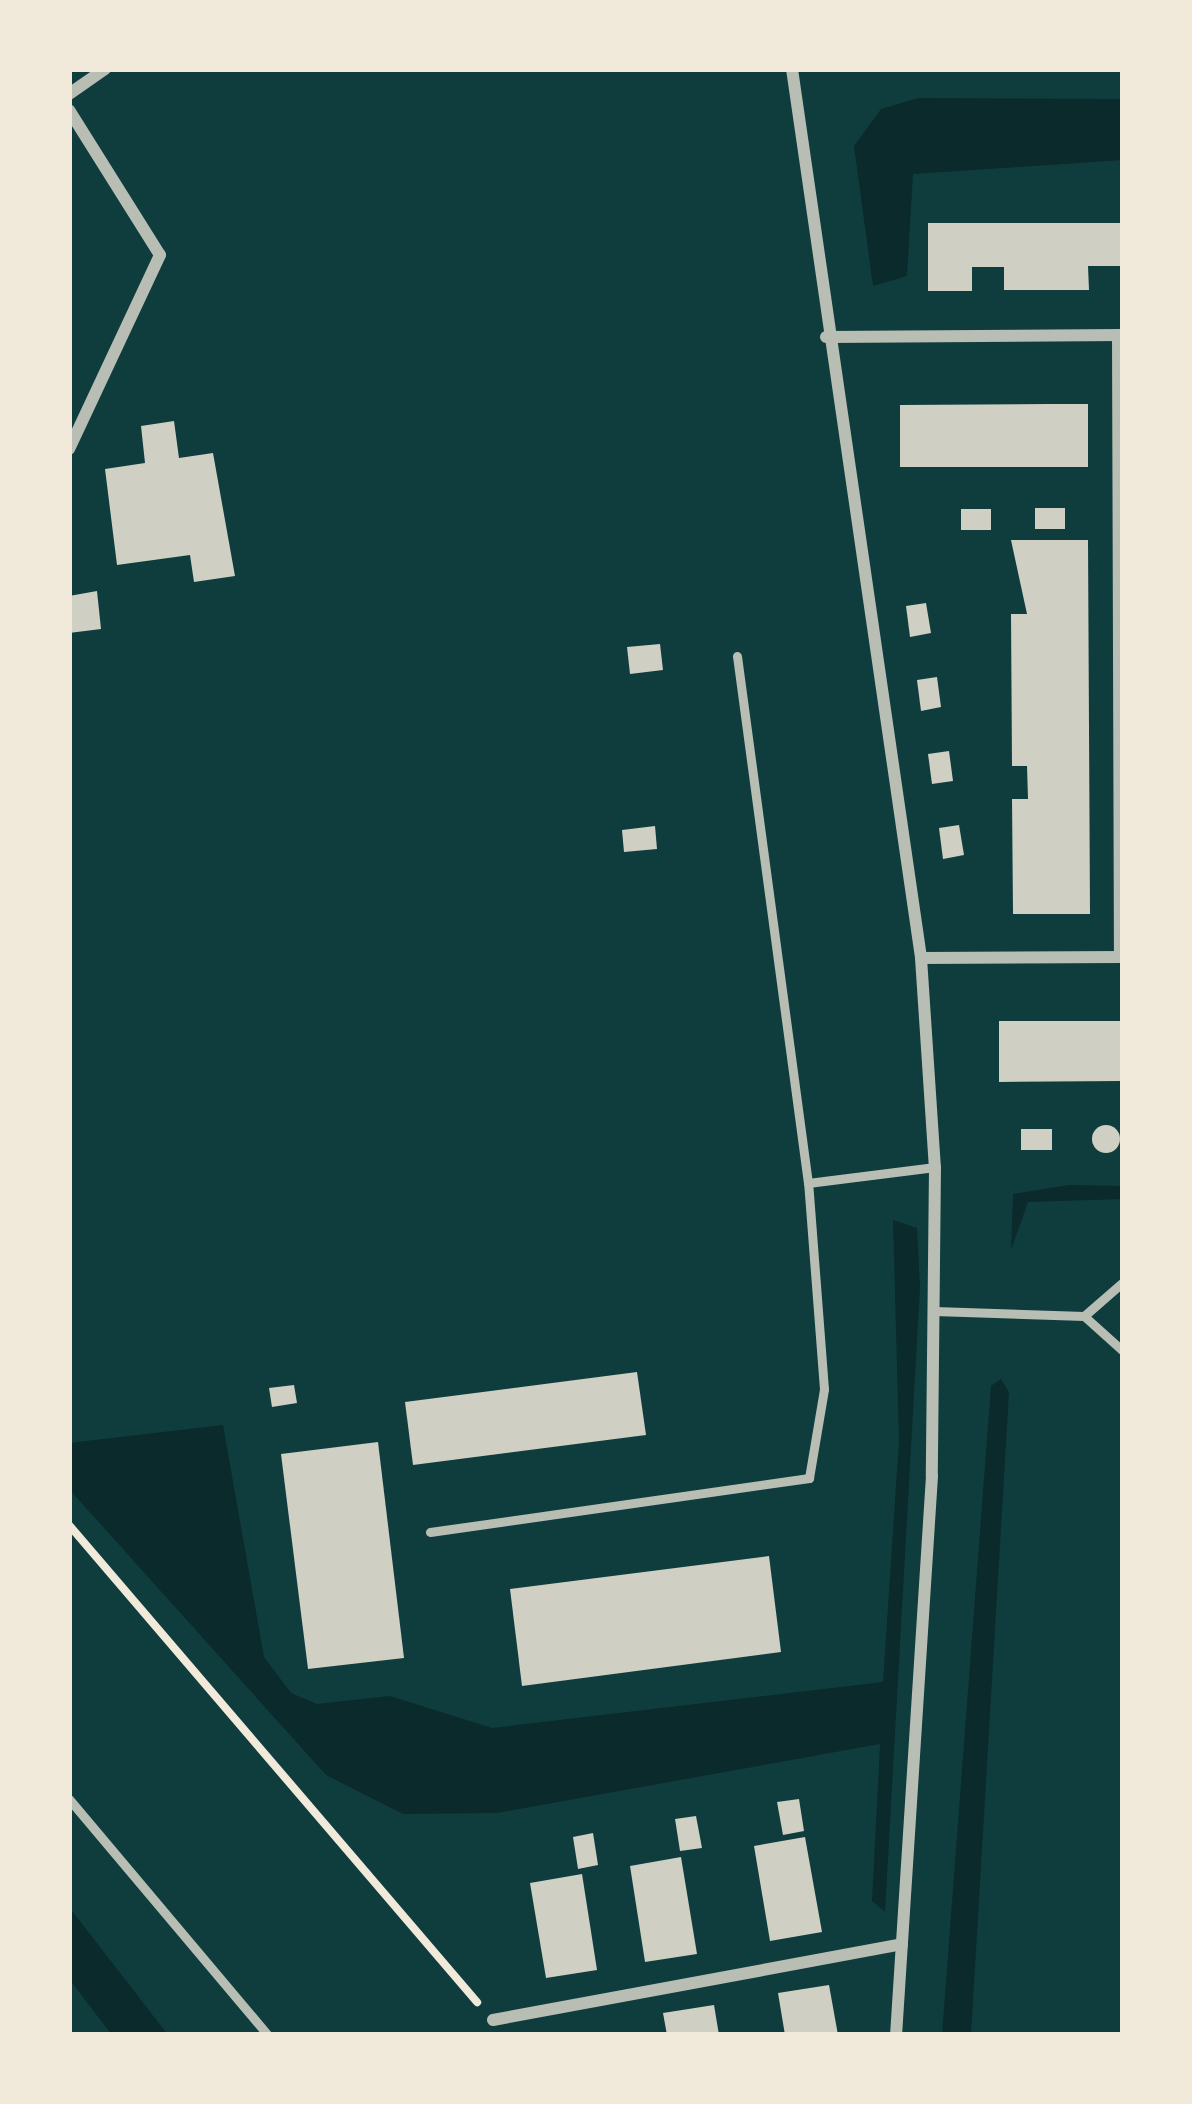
<!DOCTYPE html>
<style>
body{margin:0}
#map{position:relative;width:1192px;height:2104px;overflow:hidden;background:#0f3d3e;font-family:"Asap Condensed",sans-serif}
div>[style]{position:absolute}
[style*='--x']{left:calc(var(--x)*1px);top:calc(var(--y)*1px);width:calc(var(--w)*1px);rotate:calc(var(--a)*1deg)}
.water>*{inset:0;background:#0a2a2b}
.building>*{inset:0;background:#cfcfc3}
.round{border-radius:50%}
.path>*{height:8px;margin:-4px;padding:0 4px;transform-origin:4px;border-radius:4px;background:#f1e9da}
.service>*{height:9px;margin:-4.5px;padding:0 4.5px;transform-origin:4.5px;border-radius:4.5px;background:#b8beb3}
.minor>*{height:12px;margin:-6px;padding:0 6px;transform-origin:6px;border-radius:6px;background:#b8beb3}
span{translate:-50% -50%;white-space:nowrap;text-align:center;line-height:1.15;-webkit-text-stroke:12px #f1e9da;paint-order:stroke}
.frame{position:absolute;inset:0;border:72px solid #f1e9da;pointer-events:none}
</style>
<div id="map">
<div class="water">
<i style="clip-path:polygon(918px 98px,1123px 99px,1123px 160px,913px 174px,907px 276px,873px 286px,854px 146px,881px 109px)"></i>
<i style="clip-path:polygon(1069px 1185px,1123px 1186px,1123px 1199px,1028px 1202px,1011px 1250px,1013px 1194px)"></i>
<i style="clip-path:polygon(893px 1220px,917px 1228px,920px 1287px,885px 1912px,872px 1901px,880px 1744px,497px 1813px,403px 1814px,326px 1775px,69px 1489px,69px 1443px,223px 1425px,264px 1657px,291px 1693px,317px 1704px,390px 1696px,492px 1728px,883px 1682px,899px 1441px)"></i>
<i style="clip-path:polygon(1001px 1379px,1009px 1392px,971px 2035px,942px 2035px,991px 1386px)"></i>
<i style="clip-path:polygon(69px 1907px,168px 2035px,112px 2035px,69px 1979px)"></i>
</div>
<div class="building">
<i style="clip-path:polygon(928px 223px,1123px 223px,1123px 266px,1088px 266px,1089px 290px,1004px 290px,1004px 267px,972px 267px,972px 291px,928px 291px)"></i>
<i style="clip-path:polygon(1050px 404px,1088px 404px,1088px 467px,900px 467px,900px 405px)"></i>
<i style="clip-path:polygon(174px 421px,179px 458px,213px 453px,235px 576px,194px 582px,190px 555px,117px 565px,105px 469px,145px 463px,141px 426px)"></i>
<i style="clip-path:polygon(1035px 508px,1065px 508px,1065px 529px,1035px 529px)"></i>
<i style="clip-path:polygon(961px 509px,991px 509px,991px 530px,961px 530px)"></i>
<i style="clip-path:polygon(1011px 540px,1088px 540px,1090px 914px,1013px 914px,1012px 799px,1028px 799px,1027px 766px,1012px 766px,1011px 614px,1027px 614px)"></i>
<i style="clip-path:polygon(97px 591px,101px 629px,69px 633px,69px 596px)"></i>
<i style="clip-path:polygon(926px 603px,931px 633px,910px 637px,906px 606px)"></i>
<i style="clip-path:polygon(660px 644px,663px 670px,630px 674px,627px 647px)"></i>
<i style="clip-path:polygon(937px 677px,941px 707px,921px 711px,917px 680px)"></i>
<i style="clip-path:polygon(949px 751px,953px 781px,932px 784px,928px 754px)"></i>
<i style="clip-path:polygon(959px 825px,964px 855px,943px 859px,939px 828px)"></i>
<i style="clip-path:polygon(655px 826px,657px 849px,624px 852px,622px 830px)"></i>
<i style="clip-path:polygon(999px 1021px,1123px 1021px,1123px 1081px,999px 1082px)"></i>
<i class="round" style="left:1092px;top:1125px;width:28px;height:28px"></i>
<i style="clip-path:polygon(1021px 1129px,1052px 1129px,1052px 1150px,1021px 1150px)"></i>
<i style="clip-path:polygon(637px 1372px,646px 1435px,413px 1465px,405px 1402px)"></i>
<i style="clip-path:polygon(294px 1385px,297px 1403px,272px 1407px,269px 1388px)"></i>
<i style="clip-path:polygon(378px 1442px,404px 1658px,308px 1669px,281px 1454px)"></i>
<i style="clip-path:polygon(769px 1556px,781px 1652px,522px 1686px,510px 1589px)"></i>
<i style="clip-path:polygon(799px 1799px,804px 1831px,783px 1835px,777px 1802px)"></i>
<i style="clip-path:polygon(696px 1816px,702px 1848px,680px 1851px,675px 1819px)"></i>
<i style="clip-path:polygon(593px 1833px,598px 1865px,578px 1869px,573px 1837px)"></i>
<i style="clip-path:polygon(805px 1837px,822px 1932px,770px 1941px,754px 1846px)"></i>
<i style="clip-path:polygon(681px 1857px,697px 1954px,645px 1962px,630px 1866px)"></i>
<i style="clip-path:polygon(582px 1874px,597px 1970px,546px 1978px,530px 1883px)"></i>
<i style="clip-path:polygon(829px 1985px,838px 2035px,785px 2035px,778px 1993px)"></i>
<i style="clip-path:polygon(714px 2005px,719px 2035px,667px 2035px,663px 2013px)"></i>
</div>
<div class="path">
<i style="--x:69;--y:1525;--w:628;--a:49.46"></i>
</div>
<div class="service">
<i style="--x:737;--y:656;--w:532;--a:82.33"></i>
<i style="--x:934;--y:1311;--w:150;--a:1.9"></i>
<i style="--x:1084;--y:1316;--w:52;--a:41.9"></i>
<i style="--x:1084;--y:1316;--w:52;--a:-41.1"></i>
<i style="--x:430;--y:1532;--w:383;--a:-8.1"></i>
<i style="--x:809;--y:1478;--w:90;--a:-80.4"></i>
<i style="--x:824;--y:1389;--w:207;--a:-94.4"></i>
<i style="--x:808;--y:1183;--w:128;--a:-7.2"></i>
<i style="--x:69;--y:1799;--w:309;--a:49.9"></i>
</div>
<div class="minor">
<i style="--x:792;--y:69;--w:898;--a:81.74"></i>
<i style="--x:921;--y:958;--w:209;--a:86.2"></i>
<i style="--x:935;--y:1167;--w:309;--a:90.6"></i>
<i style="--x:932;--y:1476;--w:560;--a:93.68"></i>
<i style="--x:69;--y:94;--w:44;--a:-34.8"></i>
<i style="--x:69;--y:110;--w:171;--a:57.9"></i>
<i style="--x:160;--y:255;--w:214;--a:115.1"></i>
<i style="--x:1118;--y:335;--w:622;--a:89.82"></i>
<i style="--x:826;--y:337;--w:297;--a:-0.4"></i>
<i style="--x:921;--y:958;--w:202;--a:-0.3"></i>
<i style="--x:493;--y:2020;--w:416;--a:-10.5"></i>
</div>
<div class="frame"></div>
</div>
